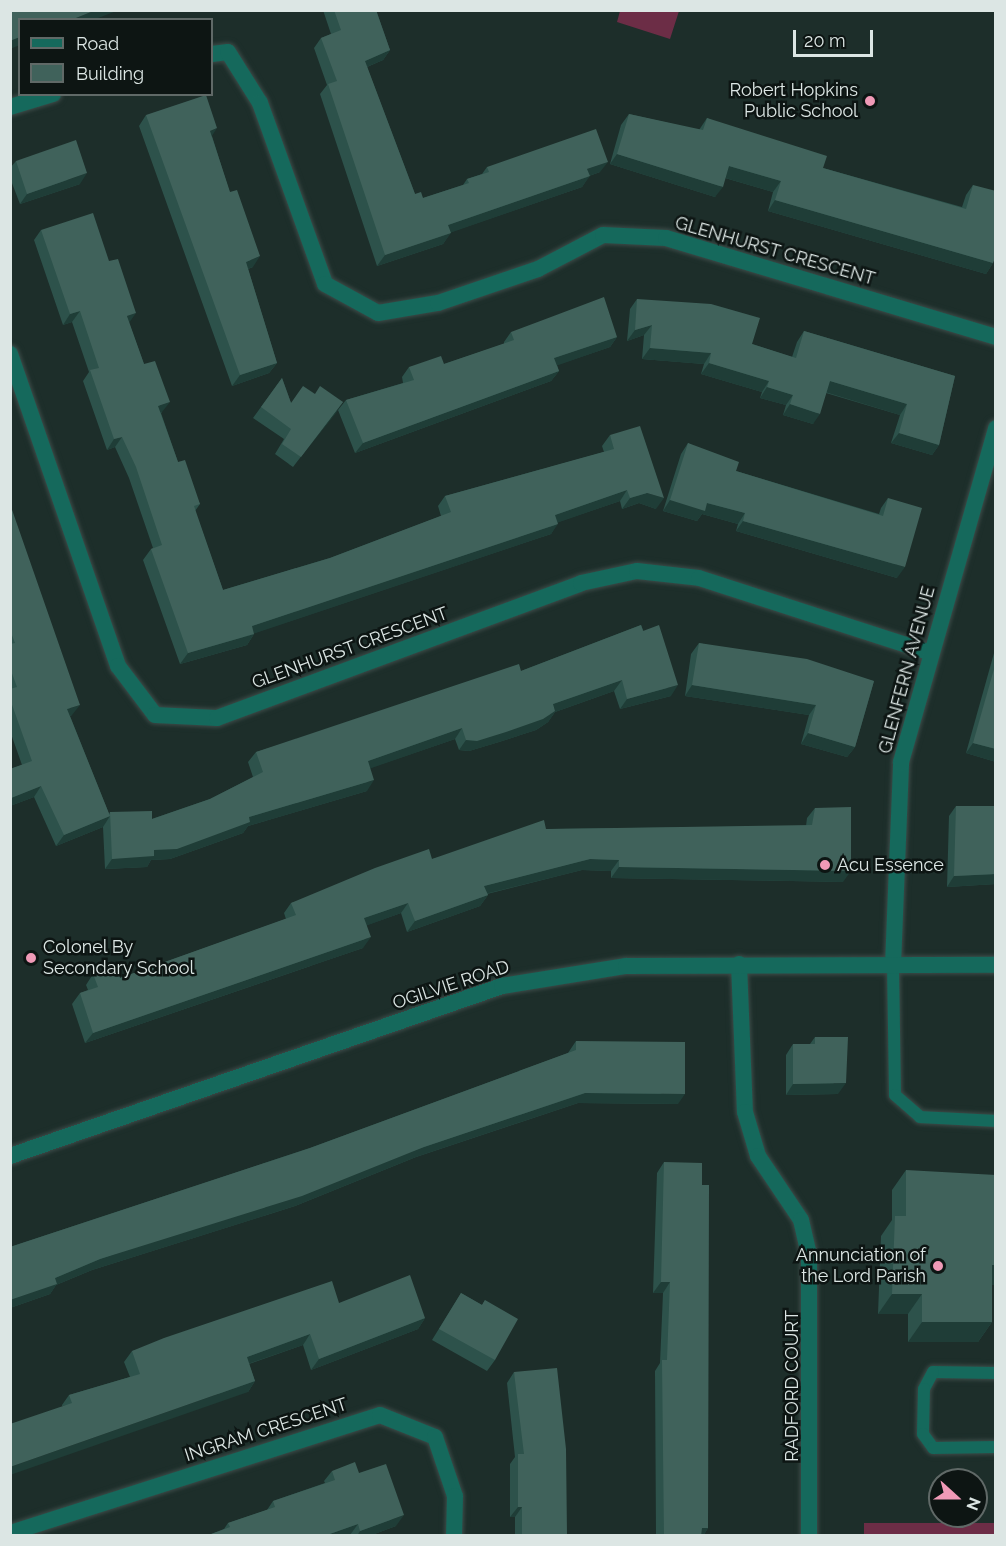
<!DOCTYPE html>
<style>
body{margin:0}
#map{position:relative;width:1006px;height:1546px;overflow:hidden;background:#1d2e2a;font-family:Raleway,sans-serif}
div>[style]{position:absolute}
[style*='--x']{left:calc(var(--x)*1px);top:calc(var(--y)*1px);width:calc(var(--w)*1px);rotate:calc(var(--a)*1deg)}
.green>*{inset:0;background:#6c2d46}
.roads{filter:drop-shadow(0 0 2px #3c4b48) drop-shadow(0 0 2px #3c4b48)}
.service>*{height:12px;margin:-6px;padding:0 6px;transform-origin:6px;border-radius:6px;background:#15695c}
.minor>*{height:16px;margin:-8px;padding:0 8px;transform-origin:8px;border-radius:8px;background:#15695c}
.tertiary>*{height:16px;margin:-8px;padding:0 8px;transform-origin:8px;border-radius:8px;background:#15695c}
.wall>*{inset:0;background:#2d524b}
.shaded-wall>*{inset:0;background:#1f3d37}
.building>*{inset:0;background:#40625b}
.dots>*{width:16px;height:16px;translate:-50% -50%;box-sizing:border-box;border:3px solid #0d1513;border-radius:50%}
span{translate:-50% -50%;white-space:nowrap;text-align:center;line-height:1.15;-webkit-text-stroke:5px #0d1513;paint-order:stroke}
.poi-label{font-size:18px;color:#dce6e4}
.right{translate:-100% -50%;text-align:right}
.left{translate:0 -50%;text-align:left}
.street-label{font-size:18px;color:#dce6e4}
.frame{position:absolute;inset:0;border:12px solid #dce6e4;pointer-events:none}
.legend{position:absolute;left:18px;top:18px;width:195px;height:78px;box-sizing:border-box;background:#0d1513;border:2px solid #606967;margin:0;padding:8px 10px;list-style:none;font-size:18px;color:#dce6e4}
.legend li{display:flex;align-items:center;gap:12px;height:30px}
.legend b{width:30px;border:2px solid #606967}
.north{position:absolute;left:928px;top:1468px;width:60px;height:60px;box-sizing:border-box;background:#0d1513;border:2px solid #606967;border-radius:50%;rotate:111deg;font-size:16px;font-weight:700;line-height:24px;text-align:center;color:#dce6e4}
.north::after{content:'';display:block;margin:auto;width:21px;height:27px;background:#f09ab7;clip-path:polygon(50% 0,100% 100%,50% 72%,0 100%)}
.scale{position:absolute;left:793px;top:30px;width:80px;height:27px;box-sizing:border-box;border:3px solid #dce6e4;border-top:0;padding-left:8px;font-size:18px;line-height:21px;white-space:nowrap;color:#dce6e4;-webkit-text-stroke:4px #0d1513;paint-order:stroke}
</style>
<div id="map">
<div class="green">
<i style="clip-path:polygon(620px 11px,620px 10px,679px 11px,670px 39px,617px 22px)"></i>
<i style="clip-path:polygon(864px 1523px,995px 1523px,995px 1535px,864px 1535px)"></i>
</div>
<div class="roads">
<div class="service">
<i style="--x:893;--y:965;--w:130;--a:89.1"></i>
<i style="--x:895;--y:1095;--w:33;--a:41"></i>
<i style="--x:920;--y:1117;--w:76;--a:3"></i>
<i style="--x:996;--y:1373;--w:63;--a:-179.1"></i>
<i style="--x:933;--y:1372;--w:19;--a:118"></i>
<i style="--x:924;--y:1389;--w:45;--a:91.3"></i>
<i style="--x:923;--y:1434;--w:17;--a:54"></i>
<i style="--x:933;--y:1448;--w:63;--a:-0.9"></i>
</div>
<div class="minor">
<i style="--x:212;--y:54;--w:16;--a:-7"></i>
<i style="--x:228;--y:52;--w:60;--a:57.9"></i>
<i style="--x:260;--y:103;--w:192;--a:70.2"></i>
<i style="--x:325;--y:284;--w:60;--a:28.7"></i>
<i style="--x:378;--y:313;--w:61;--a:-9.5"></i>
<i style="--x:438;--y:303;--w:106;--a:-18.8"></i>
<i style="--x:538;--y:269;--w:73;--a:-27.6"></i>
<i style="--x:603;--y:235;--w:63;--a:2.7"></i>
<i style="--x:666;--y:238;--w:345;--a:16.7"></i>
<i style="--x:10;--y:107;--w:45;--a:-16.8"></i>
<i style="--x:10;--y:354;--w:330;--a:70.9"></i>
<i style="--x:118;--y:666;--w:61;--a:52.9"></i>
<i style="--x:155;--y:715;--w:62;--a:2.8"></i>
<i style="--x:217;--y:718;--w:388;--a:-20.3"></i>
<i style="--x:581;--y:583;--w:57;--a:-12.1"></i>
<i style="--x:637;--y:571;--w:62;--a:6.4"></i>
<i style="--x:699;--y:578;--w:244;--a:17.9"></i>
<i style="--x:739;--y:964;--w:148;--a:87.7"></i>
<i style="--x:745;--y:1112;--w:46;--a:73.5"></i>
<i style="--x:758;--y:1156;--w:77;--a:56.1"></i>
<i style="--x:801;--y:1220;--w:35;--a:77"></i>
<i style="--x:809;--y:1254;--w:282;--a:90"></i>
<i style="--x:893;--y:965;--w:203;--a:-87.7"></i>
<i style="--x:901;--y:762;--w:347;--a:-74.1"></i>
<i style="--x:10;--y:1533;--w:388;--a:-17.7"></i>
<i style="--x:380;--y:1415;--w:59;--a:21.8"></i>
<i style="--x:435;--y:1437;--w:62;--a:71.3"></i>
<i style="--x:455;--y:1496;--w:40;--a:91.4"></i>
</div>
<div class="tertiary">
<i style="--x:10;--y:1156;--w:521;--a:-19.06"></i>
<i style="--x:502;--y:986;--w:126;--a:-9.2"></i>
<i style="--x:626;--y:966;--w:370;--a:-0.2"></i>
</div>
</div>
<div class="wall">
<i style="clip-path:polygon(323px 10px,376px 10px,390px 50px,383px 60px,367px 67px,415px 194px,423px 198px,463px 185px,467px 179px,482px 174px,487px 167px,600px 172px,589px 176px,582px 187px,451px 232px,443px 244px,377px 266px,320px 94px,327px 85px,314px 48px,321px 38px,331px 34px)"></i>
<i style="clip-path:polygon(629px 114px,699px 130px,707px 118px,823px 168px,962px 207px,966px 195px,973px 185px,993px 263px,986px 274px,768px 211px,773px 192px,725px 178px,715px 197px,610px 164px,621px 125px)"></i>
<i style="clip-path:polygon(146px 115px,212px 136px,253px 267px,248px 269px,277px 363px,269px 373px,232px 386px,139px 126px)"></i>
<i style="clip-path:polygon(16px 161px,80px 184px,20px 204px,10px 178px,10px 168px)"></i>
<i style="clip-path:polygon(41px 230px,129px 323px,144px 364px,162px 412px,161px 413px,178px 462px,200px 504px,195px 511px,223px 590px,330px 558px,441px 516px,438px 506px,445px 496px,604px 452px,602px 446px,610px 435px,656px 509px,639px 503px,622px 509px,620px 501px,558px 522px,551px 534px,254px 633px,254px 634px,247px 645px,180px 664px,143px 560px,151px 549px,153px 548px,129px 478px,115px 447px,107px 450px,83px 381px,89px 372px,72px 322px,63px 325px,34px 240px)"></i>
<i style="clip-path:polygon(637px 299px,752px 344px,792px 357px,797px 342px,804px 331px,955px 376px,939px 445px,932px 455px,891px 443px,900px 415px,826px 393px,813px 424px,783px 415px,786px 405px,760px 398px,762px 392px,701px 374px,704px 364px,642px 359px,644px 335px,627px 341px,630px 309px)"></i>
<i style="clip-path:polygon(511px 332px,617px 337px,610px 347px,557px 365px,559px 371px,551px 381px,355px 453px,338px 410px,346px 400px,403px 383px,402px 377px,409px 367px,444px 364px,504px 344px,504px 342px)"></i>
<i style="clip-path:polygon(282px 378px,291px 403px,315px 394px,343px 402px,293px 467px,275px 454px,284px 439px,253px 418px)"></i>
<i style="clip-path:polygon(688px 443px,736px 471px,879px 514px,881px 508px,888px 498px,897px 578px,736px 531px,738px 524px,702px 514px,697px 521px,663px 511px,681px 454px)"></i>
<i style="clip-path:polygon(10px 504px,72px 715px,70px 716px,109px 814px,110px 812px,152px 819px,210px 799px,253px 777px,248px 762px,256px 752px,521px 671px,641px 625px,671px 696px,620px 709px,614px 691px,555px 712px,548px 722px,536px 730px,499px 742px,469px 751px,459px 750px,455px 739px,370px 768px,367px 791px,248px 826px,243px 833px,170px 859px,151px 860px,147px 867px,105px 869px,103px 827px,56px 846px,34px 797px,10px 806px,10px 769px,22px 765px,10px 731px)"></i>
<i style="clip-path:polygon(699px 643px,874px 681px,855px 747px,847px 757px,801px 744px,809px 715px,685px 696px,691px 654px)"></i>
<i style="clip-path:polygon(996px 646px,996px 762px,966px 753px)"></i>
<i style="clip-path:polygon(956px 806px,995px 806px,996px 884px,947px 887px,949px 816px)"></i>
<i style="clip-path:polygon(815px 808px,843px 882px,611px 878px,611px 871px,582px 870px,487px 894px,488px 895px,480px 906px,407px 932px,401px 913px,367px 925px,363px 948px,85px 1043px,72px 1004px,80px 993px,88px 990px,86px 985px,93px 974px,120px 978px,286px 919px,284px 913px,291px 903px,432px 859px,546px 829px,806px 826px,807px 818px)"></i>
<i style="clip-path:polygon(815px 1037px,838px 1094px,786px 1095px,786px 1055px,793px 1044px,810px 1044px)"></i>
<i style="clip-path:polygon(576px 1041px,678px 1104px,578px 1103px,416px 1157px,295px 1206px,92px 1270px,56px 1285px,50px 1294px,10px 1308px,10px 1247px,310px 1148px,568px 1053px)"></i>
<i style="clip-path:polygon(664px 1162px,702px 1185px,708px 1528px,703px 1536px,656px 1536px,655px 1371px,660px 1363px,663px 1293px,653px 1293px,657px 1173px)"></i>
<i style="clip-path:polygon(906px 1170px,992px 1285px,992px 1322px,978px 1342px,908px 1342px,908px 1314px,878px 1314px,881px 1236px,892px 1220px,892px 1190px)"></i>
<i style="clip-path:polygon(461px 1293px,482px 1305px,485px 1300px,495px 1360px,487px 1371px,432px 1340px)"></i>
<i style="clip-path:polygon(339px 1303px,425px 1318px,418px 1329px,311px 1370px,303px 1345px,249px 1364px,255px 1381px,248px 1392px,62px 1406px,62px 1405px,69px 1395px,130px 1377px,124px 1362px,132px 1351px)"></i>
<i style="clip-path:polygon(514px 1372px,567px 1536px,515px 1536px,515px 1517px,510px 1517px,510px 1464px,515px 1457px,507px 1383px)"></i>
<i style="clip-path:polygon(332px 1471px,359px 1473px,396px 1526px,369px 1536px,351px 1536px,350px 1535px,348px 1536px,206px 1536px,224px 1529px,228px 1523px,267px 1510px,273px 1501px,325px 1483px,324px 1481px)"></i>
</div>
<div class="shaded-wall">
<i style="clip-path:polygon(96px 10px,119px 10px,93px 20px,71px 20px)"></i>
<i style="clip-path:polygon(20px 37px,20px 45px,10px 49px,10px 41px)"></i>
<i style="clip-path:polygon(390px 50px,383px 60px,357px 71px,365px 61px)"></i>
<i style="clip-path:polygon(217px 128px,210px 139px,210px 131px)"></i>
<i style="clip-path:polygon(617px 154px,723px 187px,715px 197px,610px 164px)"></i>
<i style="clip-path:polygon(608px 162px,600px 172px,580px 179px,587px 169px)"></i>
<i style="clip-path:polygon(729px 166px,781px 181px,773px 192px,722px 177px)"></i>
<i style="clip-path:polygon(87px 173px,80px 184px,20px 204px,27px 194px)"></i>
<i style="clip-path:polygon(590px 176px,582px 187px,441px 236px,448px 225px)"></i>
<i style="clip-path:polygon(775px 200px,993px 263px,986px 274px,768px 211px)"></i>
<i style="clip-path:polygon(451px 233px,443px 244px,377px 266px,385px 255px)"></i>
<i style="clip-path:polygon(260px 256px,253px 267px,238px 272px,246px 262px)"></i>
<i style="clip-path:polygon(80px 311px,72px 322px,63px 325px,70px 314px)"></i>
<i style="clip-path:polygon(136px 313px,129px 323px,127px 316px)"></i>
<i style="clip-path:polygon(652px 325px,644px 335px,627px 341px,635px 330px)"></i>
<i style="clip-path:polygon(617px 337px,610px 347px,547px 369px,554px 358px)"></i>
<i style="clip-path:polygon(650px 348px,711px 353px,704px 364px,642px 359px)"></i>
<i style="clip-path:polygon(277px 363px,269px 373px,232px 386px,240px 375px)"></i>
<i style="clip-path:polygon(709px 363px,769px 381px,762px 392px,701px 374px)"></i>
<i style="clip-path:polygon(559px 371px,551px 381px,355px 453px,363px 443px)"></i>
<i style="clip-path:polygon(830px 381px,907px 404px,900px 415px,822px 391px)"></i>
<i style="clip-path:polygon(767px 387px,793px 395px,786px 405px,760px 398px)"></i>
<i style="clip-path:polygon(170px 402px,162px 412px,151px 416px,158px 406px)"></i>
<i style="clip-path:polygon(343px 402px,336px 413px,293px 467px,301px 457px)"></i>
<i style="clip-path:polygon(790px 404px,820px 414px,813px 424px,783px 415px)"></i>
<i style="clip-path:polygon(899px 433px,939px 445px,932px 455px,891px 443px)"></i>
<i style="clip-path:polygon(122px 437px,115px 447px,107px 450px,114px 439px)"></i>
<i style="clip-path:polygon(627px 490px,620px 501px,548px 526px,555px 515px)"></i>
<i style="clip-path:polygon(647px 493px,664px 498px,656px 509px,639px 503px,622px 509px,630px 498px)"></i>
<i style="clip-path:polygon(670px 500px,707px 503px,745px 513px,738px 524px,702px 514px,697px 521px,663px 511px)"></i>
<i style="clip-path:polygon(743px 521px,905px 567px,897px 578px,736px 531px)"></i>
<i style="clip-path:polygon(558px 524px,551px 534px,244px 637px,252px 626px)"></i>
<i style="clip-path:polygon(254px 634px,247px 645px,180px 664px,188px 653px)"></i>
<i style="clip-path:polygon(622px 680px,614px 691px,555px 712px,548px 722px,536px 730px,499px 742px,469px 751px,459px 750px,466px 740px,553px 704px)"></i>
<i style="clip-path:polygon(678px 685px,671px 696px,620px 709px,627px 699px)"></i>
<i style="clip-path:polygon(692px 685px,816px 705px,809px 715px,685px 696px)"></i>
<i style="clip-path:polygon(80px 705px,72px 715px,60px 720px,67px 709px)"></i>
<i style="clip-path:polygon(462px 728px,455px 739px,360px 772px,368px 761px)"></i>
<i style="clip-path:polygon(808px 733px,855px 747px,847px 757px,801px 744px)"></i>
<i style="clip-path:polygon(973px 743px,996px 749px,996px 762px,966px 753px)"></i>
<i style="clip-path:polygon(374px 780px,367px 791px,248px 826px,243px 833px,170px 859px,151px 860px,147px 867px,105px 869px,112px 859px,154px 850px,249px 817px)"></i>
<i style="clip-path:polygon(41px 786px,34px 797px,10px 806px,11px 798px)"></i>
<i style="clip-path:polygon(110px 816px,103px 827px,56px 846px,64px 835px)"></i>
<i style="clip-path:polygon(590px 859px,619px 860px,611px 871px,582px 870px,477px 896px,484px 886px)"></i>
<i style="clip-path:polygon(619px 867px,851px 871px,843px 882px,611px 878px)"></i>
<i style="clip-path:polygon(996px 874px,996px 884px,947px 887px,954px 876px)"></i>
<i style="clip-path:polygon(488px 895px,480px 906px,407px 932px,415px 921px)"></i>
<i style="clip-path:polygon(408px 903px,401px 913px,357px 929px,364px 918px)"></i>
<i style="clip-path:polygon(371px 937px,363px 948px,85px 1043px,93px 1033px)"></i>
<i style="clip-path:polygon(846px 1083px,838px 1094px,786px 1095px,793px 1084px)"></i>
<i style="clip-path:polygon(585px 1093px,685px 1094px,678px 1104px,578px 1103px,416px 1157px,295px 1206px,92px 1270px,56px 1285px,50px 1294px,10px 1308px,10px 1300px,55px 1278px,100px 1259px,424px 1147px)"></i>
<i style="clip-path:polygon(992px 1265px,996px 1265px,996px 1285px,978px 1285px)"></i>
<i style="clip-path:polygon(661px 1282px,670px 1282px,663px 1293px,653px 1293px)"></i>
<i style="clip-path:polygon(892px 1294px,922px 1294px,908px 1314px,878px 1314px)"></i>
<i style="clip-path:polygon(425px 1318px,418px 1329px,311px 1370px,319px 1359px)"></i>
<i style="clip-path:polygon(922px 1322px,992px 1322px,978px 1342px,908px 1342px)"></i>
<i style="clip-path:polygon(310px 1334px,303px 1345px,239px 1367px,247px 1357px)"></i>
<i style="clip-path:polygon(255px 1381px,248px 1392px,10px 1475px,10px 1467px)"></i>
<i style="clip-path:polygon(518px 1507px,522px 1507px,515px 1517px,510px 1517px)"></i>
<i style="clip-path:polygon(404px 1515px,396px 1526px,369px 1536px,357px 1536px,360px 1531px)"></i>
<i style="clip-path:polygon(358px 1524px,350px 1535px,348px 1536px,324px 1536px)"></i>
<i style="clip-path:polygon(702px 1528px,708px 1528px,703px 1536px,696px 1536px)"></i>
</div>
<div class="building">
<i style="clip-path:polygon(10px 10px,96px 10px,71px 20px,20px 20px,20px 37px,10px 41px)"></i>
<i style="clip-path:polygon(334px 10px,376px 10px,390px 50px,365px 61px,415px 194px,421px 192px,423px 198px,469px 183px,467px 179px,489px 172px,487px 167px,596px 129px,608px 162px,587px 169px,590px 176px,448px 225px,451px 233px,385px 255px,328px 84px,337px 81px,321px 38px,341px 30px)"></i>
<i style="clip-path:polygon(206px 95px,217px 128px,210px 131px,230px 192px,237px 190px,260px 256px,246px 262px,277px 363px,240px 375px,146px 115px)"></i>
<i style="clip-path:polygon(629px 114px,703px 130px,707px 118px,827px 156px,823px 168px,966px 209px,973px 185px,996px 191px,996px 256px,993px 263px,775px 200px,781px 181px,729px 166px,723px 187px,617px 154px)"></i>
<i style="clip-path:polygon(76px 140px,87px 173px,27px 194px,16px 161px)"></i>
<i style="clip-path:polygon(93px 213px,109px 261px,118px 259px,136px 313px,127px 316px,144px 364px,155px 361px,170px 402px,158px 406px,178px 462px,185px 460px,200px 504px,194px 506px,223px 590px,330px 558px,451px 512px,445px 496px,614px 449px,610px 435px,640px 426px,664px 498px,647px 493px,630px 498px,627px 490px,555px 515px,558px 524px,252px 626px,254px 634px,188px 653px,151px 549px,162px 545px,136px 467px,122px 437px,114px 439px,90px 370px,99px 368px,80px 311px,70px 314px,41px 230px)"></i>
<i style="clip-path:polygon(604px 297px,617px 337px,554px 358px,559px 371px,363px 443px,346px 400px,414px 380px,409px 367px,441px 356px,444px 364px,514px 340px,511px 332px)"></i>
<i style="clip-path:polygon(637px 299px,711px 304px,760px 318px,752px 344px,796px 358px,804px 331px,955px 376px,939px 445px,899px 433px,907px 404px,830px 381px,820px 414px,790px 404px,793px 395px,767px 387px,769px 381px,709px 363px,711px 353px,650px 348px,652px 325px,635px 330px)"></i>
<i style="clip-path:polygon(282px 378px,291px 403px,303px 386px,315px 394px,320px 386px,343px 402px,301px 457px,282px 444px,291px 429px,261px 407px)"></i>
<i style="clip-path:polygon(688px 443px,739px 462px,736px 471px,883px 516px,888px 498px,922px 508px,905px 567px,743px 521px,745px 513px,707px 503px,705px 511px,670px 500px)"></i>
<i style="clip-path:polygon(10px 504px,80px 705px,67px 709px,110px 816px,64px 835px,41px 786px,11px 798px,10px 797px,10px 769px,32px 761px,10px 699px,10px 689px,17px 687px,10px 668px,10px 644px,15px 643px,10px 630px)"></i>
<i style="clip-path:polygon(641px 625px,643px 631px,659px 625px,678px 685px,627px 699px,622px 680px,553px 704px,555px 711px,543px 719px,506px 732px,477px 741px,466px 740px,462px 728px,368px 761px,374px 780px,249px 817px,250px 822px,177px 849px,154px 850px,154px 856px,112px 859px,110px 812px,152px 811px,152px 819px,210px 799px,263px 772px,256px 752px,519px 664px,521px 671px)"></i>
<i style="clip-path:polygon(699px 643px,807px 659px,874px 681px,855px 747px,808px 733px,816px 705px,692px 685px)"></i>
<i style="clip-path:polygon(996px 662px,996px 749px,973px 743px)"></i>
<i style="clip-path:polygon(956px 806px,995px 806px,996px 874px,954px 876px)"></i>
<i style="clip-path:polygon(851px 807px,851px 871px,619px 867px,619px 860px,590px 859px,484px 886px,488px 895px,415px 921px,408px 903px,364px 918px,371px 937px,93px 1033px,80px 993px,98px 987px,93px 974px,117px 967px,120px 978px,296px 915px,291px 903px,375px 868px,429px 849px,432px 859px,544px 820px,546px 829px,812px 825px,815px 808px)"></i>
<i style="clip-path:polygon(815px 1037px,848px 1037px,846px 1083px,793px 1084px,793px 1044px,815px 1044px)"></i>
<i style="clip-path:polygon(576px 1041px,685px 1042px,685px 1094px,585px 1093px,424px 1147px,302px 1196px,100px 1259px,55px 1278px,57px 1284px,10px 1300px,10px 1247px,310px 1148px,576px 1050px)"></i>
<i style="clip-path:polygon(664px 1162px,702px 1163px,702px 1185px,709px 1185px,708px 1528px,702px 1528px,701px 1536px,664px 1536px,662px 1360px,667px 1360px,670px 1282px,661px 1282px)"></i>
<i style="clip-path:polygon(906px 1170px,996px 1175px,996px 1265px,992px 1265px,992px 1322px,922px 1322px,922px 1294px,892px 1294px,895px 1216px,906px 1216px)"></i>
<i style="clip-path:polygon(410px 1275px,425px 1318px,319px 1359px,310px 1334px,247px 1357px,255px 1381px,10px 1467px,10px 1424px,72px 1403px,69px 1395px,140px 1374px,132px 1351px,164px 1338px,332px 1281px,339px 1303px)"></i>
<i style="clip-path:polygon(461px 1293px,482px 1305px,485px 1300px,518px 1319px,495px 1360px,439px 1329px)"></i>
<i style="clip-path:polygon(557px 1368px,566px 1449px,567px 1536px,522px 1536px,522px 1507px,518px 1507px,518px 1454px,524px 1454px,514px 1372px)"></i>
<i style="clip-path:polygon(355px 1462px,359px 1473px,386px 1464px,404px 1515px,360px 1531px,358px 1524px,324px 1536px,206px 1536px,230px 1527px,228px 1523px,275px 1507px,273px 1501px,335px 1480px,332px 1471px)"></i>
</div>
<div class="dots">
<i style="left:870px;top:101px;background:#f09ab7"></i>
<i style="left:825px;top:865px;background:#f09ab7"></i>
<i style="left:31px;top:958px;background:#f09ab7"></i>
<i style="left:938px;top:1266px;background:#f09ab7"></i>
</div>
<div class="poi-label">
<span class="right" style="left:858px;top:101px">Robert Hopkins<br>Public School</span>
<span class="left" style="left:837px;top:865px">Acu Essence</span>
<span class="left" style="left:43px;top:958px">Colonel By<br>Secondary School</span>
<span class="right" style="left:926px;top:1266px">Annunciation of<br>the Lord Parish</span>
</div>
<div class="street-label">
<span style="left:775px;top:251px;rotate:16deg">GLENHURST CRESCENT</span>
<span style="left:350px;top:648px;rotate:-20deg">GLENHURST CRESCENT</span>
<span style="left:907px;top:670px;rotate:-75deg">GLENFERN AVENUE</span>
<span style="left:451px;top:985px;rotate:-18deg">OGILVIE ROAD</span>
<span style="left:792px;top:1386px;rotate:-90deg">RADFORD COURT</span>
<span style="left:266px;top:1430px;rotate:-18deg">INGRAM CRESCENT</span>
</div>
<div class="frame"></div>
<ul class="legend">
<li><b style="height:8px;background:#15695c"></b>Road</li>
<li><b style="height:16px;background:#40625b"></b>Building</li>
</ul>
<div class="north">N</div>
<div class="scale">20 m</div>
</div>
